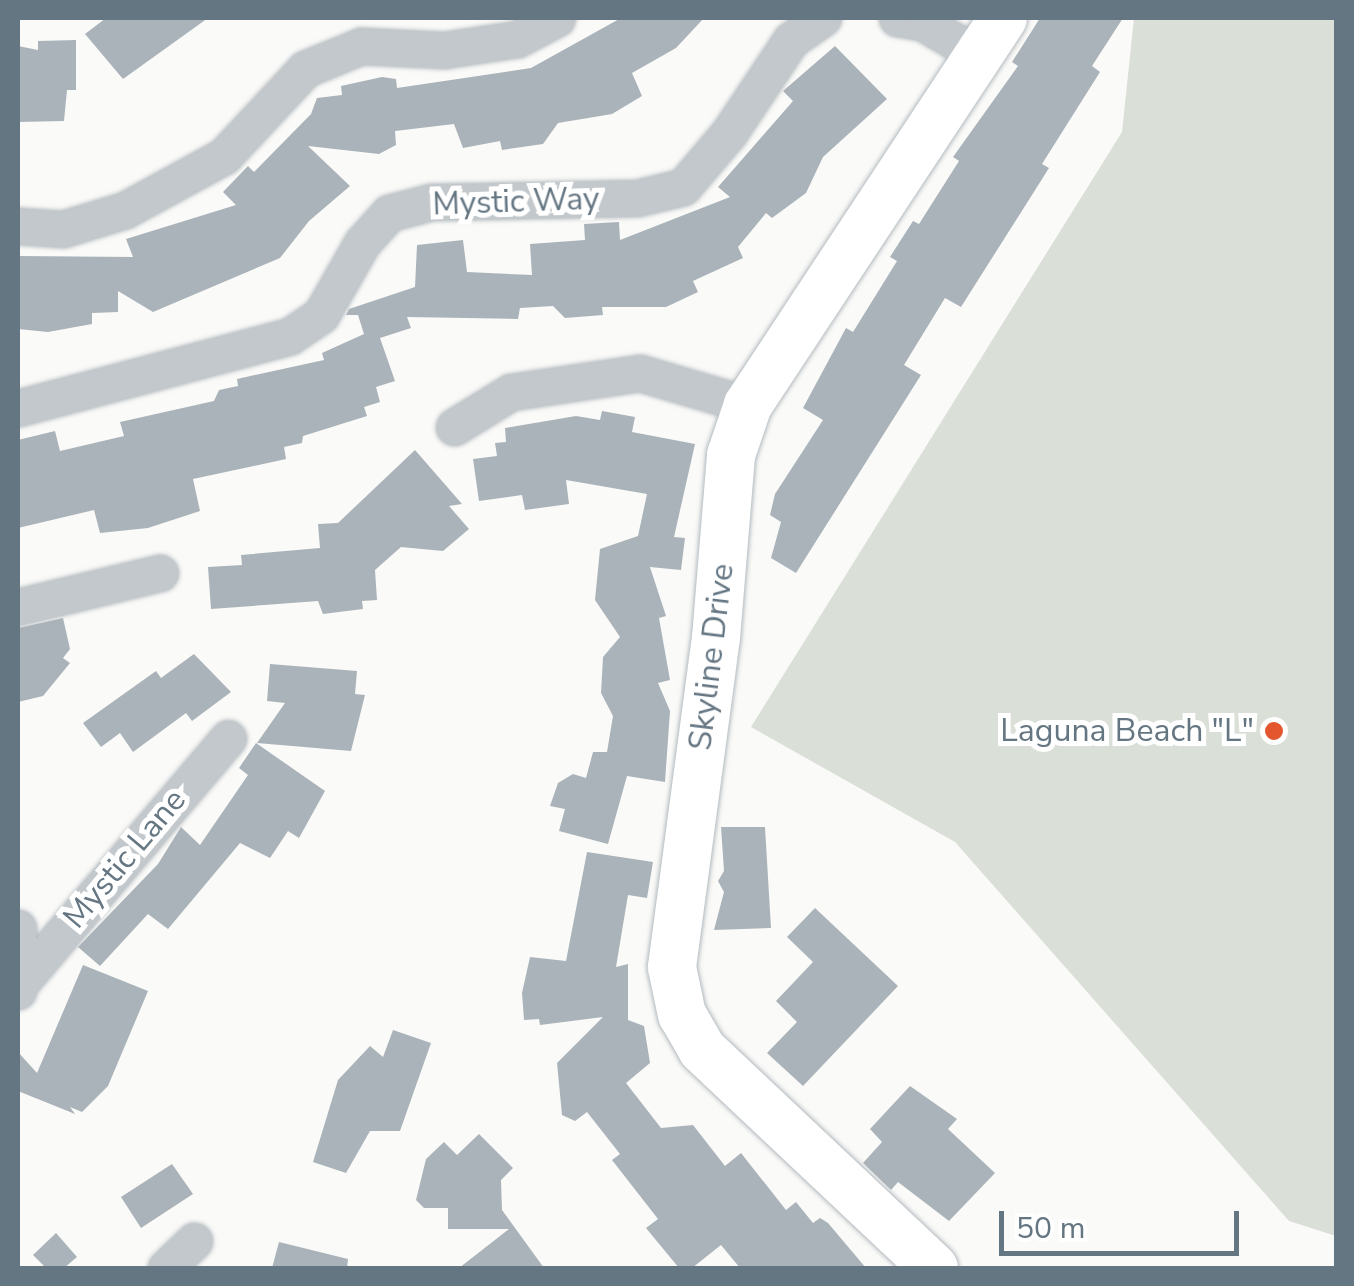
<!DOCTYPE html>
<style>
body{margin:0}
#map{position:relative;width:1354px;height:1286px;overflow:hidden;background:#fafaf8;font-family:"Nunito Sans",sans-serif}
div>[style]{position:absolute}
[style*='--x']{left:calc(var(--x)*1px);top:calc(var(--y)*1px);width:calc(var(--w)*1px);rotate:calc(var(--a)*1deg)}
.green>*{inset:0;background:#dadfd7}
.building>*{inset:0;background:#aab3b9}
.roads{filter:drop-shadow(0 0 2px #b3babf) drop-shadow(0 0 2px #b3babf)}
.street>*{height:35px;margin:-17.5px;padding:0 17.5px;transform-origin:17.5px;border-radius:17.5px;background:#c3c8cc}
.secondary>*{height:48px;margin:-24px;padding:0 24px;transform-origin:24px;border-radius:24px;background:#fff}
.dots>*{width:28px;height:28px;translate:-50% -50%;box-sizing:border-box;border:5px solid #fff;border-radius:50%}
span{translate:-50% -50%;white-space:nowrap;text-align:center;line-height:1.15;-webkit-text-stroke:10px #fff;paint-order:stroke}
.street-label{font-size:32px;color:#657683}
.poi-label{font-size:32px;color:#657683}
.right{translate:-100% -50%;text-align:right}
.frame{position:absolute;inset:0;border:20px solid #657683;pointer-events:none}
.scale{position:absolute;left:999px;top:1211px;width:240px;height:45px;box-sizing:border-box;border:5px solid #657683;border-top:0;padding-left:12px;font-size:30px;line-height:35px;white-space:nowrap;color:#657683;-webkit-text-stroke:8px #fff;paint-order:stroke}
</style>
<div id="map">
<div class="green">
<i style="clip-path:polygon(1134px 18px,1336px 18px,1336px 1236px,1289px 1221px,955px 842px,751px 727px,1122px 132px)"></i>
</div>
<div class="building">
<i style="clip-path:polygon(106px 18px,208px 18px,123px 79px,85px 34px)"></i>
<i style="clip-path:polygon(621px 18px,704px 18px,676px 48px,632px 73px,642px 96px,612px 114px,558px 123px,543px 144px,502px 150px,500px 141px,463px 148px,454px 124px,395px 131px,396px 145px,379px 154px,308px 146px,350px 186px,309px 221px,280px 258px,153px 312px,118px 291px,118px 312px,92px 313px,92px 324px,48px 332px,18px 329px,18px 256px,133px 257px,126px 239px,236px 205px,223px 192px,248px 166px,254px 172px,311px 114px,317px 98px,342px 95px,341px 86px,382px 77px,396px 79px,397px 88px,531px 68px)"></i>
<i style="clip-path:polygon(1040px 18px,1123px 18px,1092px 66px,1100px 72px,1042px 164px,1049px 168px,961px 307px,945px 298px,904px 365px,921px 375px,796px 573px,771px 558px,781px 522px,770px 515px,775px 494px,823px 420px,803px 408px,846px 328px,853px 332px,897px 261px,890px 257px,913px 221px,919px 224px,959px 161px,953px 157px,1018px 66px,1012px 62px)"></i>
<i style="clip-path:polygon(76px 40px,76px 90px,67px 90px,64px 121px,18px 122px,18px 46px,38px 50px,38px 41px)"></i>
<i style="clip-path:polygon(835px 46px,887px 99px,823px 157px,806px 193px,772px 218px,766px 213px,738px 247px,743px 258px,693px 281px,698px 292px,666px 307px,602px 307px,603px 315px,565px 318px,553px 306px,520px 308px,518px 319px,407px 317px,411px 328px,380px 338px,395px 381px,376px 387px,380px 402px,364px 407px,367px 416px,303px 436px,302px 443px,284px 447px,286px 459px,193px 479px,200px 511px,148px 528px,100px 533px,94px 510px,18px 528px,18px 440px,55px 431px,60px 451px,124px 436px,120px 422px,214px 401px,219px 390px,238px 386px,237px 379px,324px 360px,322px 353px,364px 334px,358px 315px,346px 315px,349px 309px,415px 287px,417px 245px,463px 240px,467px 272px,532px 275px,530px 244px,585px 240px,584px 224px,619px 222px,620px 240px,730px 197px,718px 187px,793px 101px,783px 91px)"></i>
<i style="clip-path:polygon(602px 411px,635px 417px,632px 432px,695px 444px,674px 537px,685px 538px,681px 570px,650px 567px,666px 616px,659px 618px,670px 680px,658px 683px,670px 711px,665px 782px,627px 776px,608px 844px,559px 831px,565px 809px,550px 806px,558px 783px,573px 774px,586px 778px,593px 752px,607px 752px,613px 716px,601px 693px,603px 657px,620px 637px,595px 600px,600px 549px,638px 536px,647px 494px,566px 480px,569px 504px,525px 510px,522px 495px,479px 501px,473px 459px,497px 456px,495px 443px,506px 442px,505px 428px,576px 416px,600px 420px)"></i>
<i style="clip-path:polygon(415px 450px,462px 504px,449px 506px,469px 529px,443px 551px,401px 547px,375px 570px,377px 600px,362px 601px,363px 609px,323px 614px,318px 601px,211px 609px,208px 567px,242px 565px,241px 555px,320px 548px,318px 524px,338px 523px)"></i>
<i style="clip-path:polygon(63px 618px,70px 649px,63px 658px,70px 663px,43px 696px,18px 702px,18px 628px)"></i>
<i style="clip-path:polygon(194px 654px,231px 692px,192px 721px,186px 713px,133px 752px,120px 733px,101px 747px,83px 723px,156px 671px,161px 678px)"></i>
<i style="clip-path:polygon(270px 664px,357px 671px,355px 694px,365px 695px,351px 751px,257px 743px,285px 703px,267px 701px)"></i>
<i style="clip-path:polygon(256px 743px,325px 791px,299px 838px,288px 831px,270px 858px,240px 843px,168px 929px,148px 914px,100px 966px,78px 947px,158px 864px,181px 827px,200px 845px,248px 775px,239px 768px)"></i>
<i style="clip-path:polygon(721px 827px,765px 827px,771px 928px,714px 930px,724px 892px,718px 881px,724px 871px)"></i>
<i style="clip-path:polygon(587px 852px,653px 862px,647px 898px,628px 895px,616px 967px,628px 964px,628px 1020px,644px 1026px,650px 1063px,626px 1083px,661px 1128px,693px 1125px,725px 1166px,741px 1153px,786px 1210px,796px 1202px,813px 1223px,820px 1218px,828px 1223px,866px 1268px,740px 1268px,721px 1245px,692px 1268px,679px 1268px,646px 1228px,658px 1219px,612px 1160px,620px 1154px,587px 1112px,575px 1121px,562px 1115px,557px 1063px,603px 1017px,540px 1025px,539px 1019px,524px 1020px,522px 993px,530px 957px,566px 961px)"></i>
<i style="clip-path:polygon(815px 908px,898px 986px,803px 1086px,767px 1053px,797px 1022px,776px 1001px,813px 962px,787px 937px)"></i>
<i style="clip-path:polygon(83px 965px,148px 991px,108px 1086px,82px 1112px,70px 1107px,75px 1114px,18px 1091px,18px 1052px,37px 1073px)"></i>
<i style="clip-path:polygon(393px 1030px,431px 1043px,400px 1131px,370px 1131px,346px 1173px,313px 1162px,338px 1080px,370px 1046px,383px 1057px)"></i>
<i style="clip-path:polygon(910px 1086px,957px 1119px,948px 1129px,995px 1173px,949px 1221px,898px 1182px,891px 1190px,863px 1163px,882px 1142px,870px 1129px)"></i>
<i style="clip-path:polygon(479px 1134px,513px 1168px,501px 1180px,502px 1210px,544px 1268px,459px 1268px,509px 1229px,448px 1229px,448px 1208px,424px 1208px,416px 1200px,426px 1159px,444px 1142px,457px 1155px)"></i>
<i style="clip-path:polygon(172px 1164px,193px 1194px,141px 1228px,121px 1197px)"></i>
<i style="clip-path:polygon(56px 1233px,77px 1257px,64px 1268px,46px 1268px,33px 1255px)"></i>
<i style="clip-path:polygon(279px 1242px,348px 1259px,347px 1268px,272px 1268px)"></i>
</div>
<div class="roads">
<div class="street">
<i style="--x:897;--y:18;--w:25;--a:9"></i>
<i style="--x:922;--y:22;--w:67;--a:30.4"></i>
<i style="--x:18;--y:226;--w:45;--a:3.8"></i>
<i style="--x:63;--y:229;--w:65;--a:-17"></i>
<i style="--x:125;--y:210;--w:113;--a:-28.6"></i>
<i style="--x:224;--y:156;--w:119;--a:-47"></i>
<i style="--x:305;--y:69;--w:61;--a:-22.3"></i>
<i style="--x:361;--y:46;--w:83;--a:2.8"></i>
<i style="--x:444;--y:50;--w:74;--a:-8.6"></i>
<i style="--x:517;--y:39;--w:45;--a:-27.7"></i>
<i style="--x:18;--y:408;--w:281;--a:-14.8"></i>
<i style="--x:290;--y:336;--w:37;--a:-34"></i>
<i style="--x:321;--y:315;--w:83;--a:-60.3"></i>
<i style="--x:362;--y:243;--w:40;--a:-48"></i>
<i style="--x:389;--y:213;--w:43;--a:-14.7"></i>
<i style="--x:431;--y:202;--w:206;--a:-1.1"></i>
<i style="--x:637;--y:198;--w:47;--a:-13.4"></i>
<i style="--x:683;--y:187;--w:71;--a:-49.6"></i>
<i style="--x:729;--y:133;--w:112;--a:-56.3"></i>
<i style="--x:791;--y:40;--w:39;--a:-35"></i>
<i style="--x:454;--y:427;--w:67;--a:-31.6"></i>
<i style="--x:511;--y:392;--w:130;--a:-8.4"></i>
<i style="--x:640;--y:373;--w:113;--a:16.5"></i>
<i style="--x:18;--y:607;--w:146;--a:-13.5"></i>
<i style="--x:18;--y:928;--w:63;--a:90"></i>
<i style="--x:23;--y:980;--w:317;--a:-49.7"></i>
<i style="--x:166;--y:1268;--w:39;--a:-44"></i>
</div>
<div class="secondary">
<i style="--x:934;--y:1268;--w:319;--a:-136.7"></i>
<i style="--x:702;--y:1049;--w:39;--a:-120"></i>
<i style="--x:682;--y:1015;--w:49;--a:-101.8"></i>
<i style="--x:672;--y:967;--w:332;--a:-82.4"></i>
<i style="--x:716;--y:638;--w:184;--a:-85.3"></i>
<i style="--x:731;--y:455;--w:53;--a:-71.2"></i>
<i style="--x:748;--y:405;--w:463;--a:-56.6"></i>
</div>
</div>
<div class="dots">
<i style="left:1274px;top:731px;background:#e4572e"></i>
</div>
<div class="street-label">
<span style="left:516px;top:202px;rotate:-2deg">Mystic Way</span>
<span style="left:712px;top:657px;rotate:-83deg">Skyline Drive</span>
<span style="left:125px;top:859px;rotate:-50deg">Mystic Lane</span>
</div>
<div class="poi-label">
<span class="right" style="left:1254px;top:731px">Laguna Beach "L"</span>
</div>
<div class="frame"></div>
<div class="scale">50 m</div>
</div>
